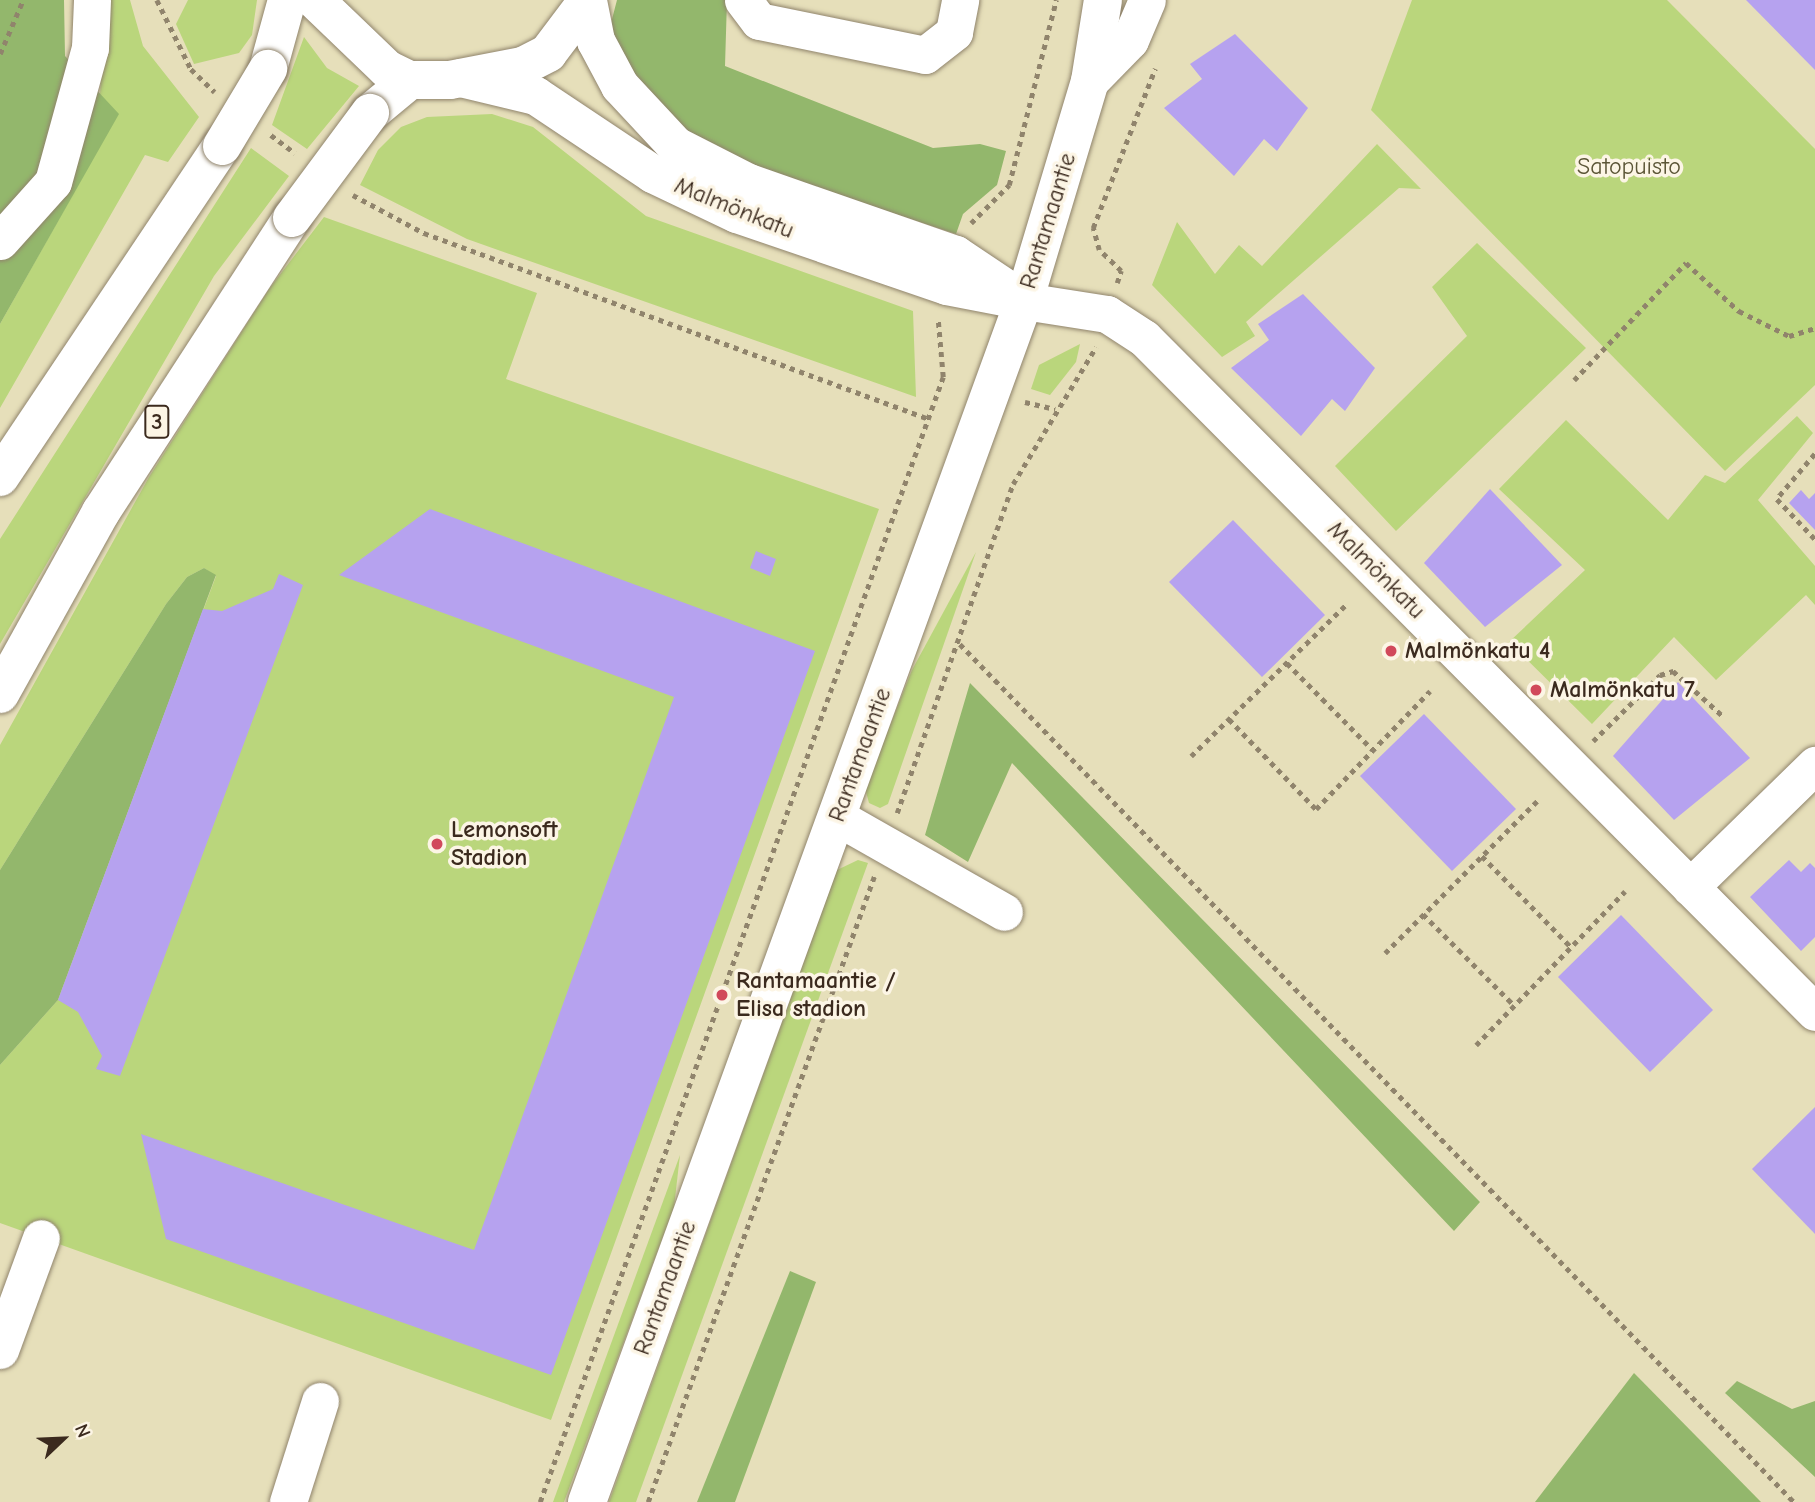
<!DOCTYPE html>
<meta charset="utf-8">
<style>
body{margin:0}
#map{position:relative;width:1815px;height:1502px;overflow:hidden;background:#e6dfba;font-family:"Comic Neue",sans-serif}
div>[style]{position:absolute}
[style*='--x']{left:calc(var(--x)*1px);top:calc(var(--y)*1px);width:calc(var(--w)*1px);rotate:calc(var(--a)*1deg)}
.green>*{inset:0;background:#bad67c}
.forest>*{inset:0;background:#93b76c}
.building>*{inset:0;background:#b6a2ef}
.path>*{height:4.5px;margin-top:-2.25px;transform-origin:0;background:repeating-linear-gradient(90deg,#90846c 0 5px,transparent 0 10px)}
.roads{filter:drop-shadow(0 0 2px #90846c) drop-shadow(0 0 2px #90846c)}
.minor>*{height:37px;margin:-18.5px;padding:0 18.5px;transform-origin:18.5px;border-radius:18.5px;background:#fff}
.major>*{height:38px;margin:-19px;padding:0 19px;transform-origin:19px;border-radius:19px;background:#fff}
.highway>*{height:38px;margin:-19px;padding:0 19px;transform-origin:19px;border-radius:19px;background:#fff}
.bridges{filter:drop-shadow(0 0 2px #90846c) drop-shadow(0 0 2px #90846c)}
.highway-bridge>*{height:38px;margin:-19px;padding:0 19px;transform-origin:19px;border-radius:19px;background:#fff}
.dots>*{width:19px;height:19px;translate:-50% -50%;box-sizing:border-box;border:4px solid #fcf5e5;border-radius:50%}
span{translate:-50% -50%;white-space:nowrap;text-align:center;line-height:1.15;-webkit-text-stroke:7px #fcf5e5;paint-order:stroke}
.shield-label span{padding:2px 5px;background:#fcf5e5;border:2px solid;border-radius:5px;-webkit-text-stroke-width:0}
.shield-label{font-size:23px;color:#3b2a1e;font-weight:700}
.park-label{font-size:24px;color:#5b5536}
.street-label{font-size:24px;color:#3b2a1e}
.poi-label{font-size:24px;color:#3b2a1e;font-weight:700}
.left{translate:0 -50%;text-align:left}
.north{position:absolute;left:28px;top:1404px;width:70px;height:70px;-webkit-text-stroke:5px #fcf5e5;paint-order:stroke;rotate:67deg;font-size:19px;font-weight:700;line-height:28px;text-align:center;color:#3b2a1e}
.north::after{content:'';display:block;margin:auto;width:24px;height:32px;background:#3b2a1e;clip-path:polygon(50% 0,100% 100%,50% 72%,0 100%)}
</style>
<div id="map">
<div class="green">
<i style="clip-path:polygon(105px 0,130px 0,143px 46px,199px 117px,168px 162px,145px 155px,0 408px,0 324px,118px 114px,100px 95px)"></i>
<i style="clip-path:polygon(188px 0,257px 0,252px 35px,239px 53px,194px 64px,176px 24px)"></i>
<i style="clip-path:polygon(1412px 0,1667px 0,1815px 149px,1815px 385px,1725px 471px,1371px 110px)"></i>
<i style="clip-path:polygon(304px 37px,327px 68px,359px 86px,307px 149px,272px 125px)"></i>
<i style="clip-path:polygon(492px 114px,533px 127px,646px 216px,913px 311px,916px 397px,467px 239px,360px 185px,378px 150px,401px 127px,427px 117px)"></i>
<i style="clip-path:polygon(1377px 144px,1421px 189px,1399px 188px,1246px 322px,1255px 336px,1222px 357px,1152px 285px,1177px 222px,1215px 274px,1239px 245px,1262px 266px)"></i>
<i style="clip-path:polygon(251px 148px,289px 176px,214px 276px,0 644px,0 539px)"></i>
<i style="clip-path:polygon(324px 217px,537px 293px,506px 379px,879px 509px,551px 1420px,0 1223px,0 1065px,58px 1000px,216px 576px,204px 568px,187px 577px,166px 604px,0 870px,0 745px,149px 477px,269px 289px)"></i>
<i style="clip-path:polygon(1477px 243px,1586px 348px,1396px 531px,1335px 466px,1467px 336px,1432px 287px)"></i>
<i style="clip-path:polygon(1080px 344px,1076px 362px,1050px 395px,1031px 389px,1039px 365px)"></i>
<i style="clip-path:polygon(1797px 416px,1813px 433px,1758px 500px,1815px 566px,1815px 605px,1806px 595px,1716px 680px,1674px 637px,1592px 724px,1509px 642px,1585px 570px,1499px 489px,1566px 420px,1668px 520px,1705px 475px,1725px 483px)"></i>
<i style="clip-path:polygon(976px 552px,888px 804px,880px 808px,869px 803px,865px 788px,912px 670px)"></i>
<i style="clip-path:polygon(858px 860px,868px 863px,636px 1502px,609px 1502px,837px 870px)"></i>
<i style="clip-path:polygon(680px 1155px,674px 1207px,564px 1502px,553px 1502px)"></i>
</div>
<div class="forest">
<i style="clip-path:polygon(0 0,64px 0,65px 56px,119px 114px,0 324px)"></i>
<i style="clip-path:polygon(617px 0,727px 0,725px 66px,933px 148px,980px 144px,1006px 151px,997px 185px,963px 214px,956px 234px,708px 152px,655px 108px,616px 49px,611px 23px)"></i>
<i style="clip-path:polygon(204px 568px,216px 575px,58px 1000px,0 1065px,0 870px,166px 604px,187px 577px)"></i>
<i style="clip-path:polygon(970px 683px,1480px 1202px,1454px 1231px,1012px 763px,968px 862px,925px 835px)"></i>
<i style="clip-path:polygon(790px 1271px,816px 1282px,735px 1502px,697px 1502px)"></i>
<i style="clip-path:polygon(1634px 1373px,1761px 1502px,1535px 1502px)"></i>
<i style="clip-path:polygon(1737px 1381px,1792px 1409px,1815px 1401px,1815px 1477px,1725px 1393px)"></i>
</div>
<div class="building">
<i style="clip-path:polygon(1746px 0,1815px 0,1815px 70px)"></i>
<i style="clip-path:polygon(1235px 34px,1308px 108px,1277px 151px,1264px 139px,1234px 176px,1164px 108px,1202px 79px,1190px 64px)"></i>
<i style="clip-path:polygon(1303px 294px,1375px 368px,1345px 411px,1332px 399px,1301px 436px,1231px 368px,1269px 340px,1258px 324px)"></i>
<i style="clip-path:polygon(1490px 489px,1562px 565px,1485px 627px,1424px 563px)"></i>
<i style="clip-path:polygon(1801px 490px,1809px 499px,1815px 493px,1815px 530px,1789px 503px)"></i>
<i style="clip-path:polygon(430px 509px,815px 651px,551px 1375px,166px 1239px,141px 1134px,474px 1250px,674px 697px,339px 575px)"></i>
<i style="clip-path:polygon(1233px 520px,1325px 615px,1262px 677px,1169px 582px)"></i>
<i style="clip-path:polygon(756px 551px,776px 559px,770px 576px,750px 568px)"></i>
<i style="clip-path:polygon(279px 574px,303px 585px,120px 1076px,96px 1069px,102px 1056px,78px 1012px,58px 1000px,203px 609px,222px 611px,273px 589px)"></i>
<i style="clip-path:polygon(1678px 682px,1750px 758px,1674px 820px,1613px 756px)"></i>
<i style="clip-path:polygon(1424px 714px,1516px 809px,1452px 871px,1360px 776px)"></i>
<i style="clip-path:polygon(1789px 860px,1801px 872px,1810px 863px,1815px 868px,1815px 937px,1801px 951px,1750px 897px)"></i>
<i style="clip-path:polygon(1621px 915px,1713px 1010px,1650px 1072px,1558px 977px)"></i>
<i style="clip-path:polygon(1815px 1107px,1815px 1234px,1752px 1169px)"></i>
</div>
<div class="path">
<i style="--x:157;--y:0;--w:77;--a:63.8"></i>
<i style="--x:191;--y:69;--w:33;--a:44"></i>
<i style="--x:0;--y:54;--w:59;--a:-66.9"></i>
<i style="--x:271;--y:135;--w:30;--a:37"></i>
<i style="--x:353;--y:195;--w:81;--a:28.2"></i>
<i style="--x:424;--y:233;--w:538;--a:20.22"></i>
<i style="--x:971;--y:223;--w:54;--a:-45"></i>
<i style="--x:1009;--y:185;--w:191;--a:-75.7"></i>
<i style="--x:1117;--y:283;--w:13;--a:-72"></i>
<i style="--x:1121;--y:271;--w:30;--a:-136"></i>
<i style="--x:1099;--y:250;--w:23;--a:-105"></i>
<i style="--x:1093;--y:228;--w:171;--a:-68.7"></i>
<i style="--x:1574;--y:380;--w:162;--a:-46.3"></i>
<i style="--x:1686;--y:263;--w:72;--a:42.2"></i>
<i style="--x:1739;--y:311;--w:56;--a:26.6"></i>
<i style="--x:1789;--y:336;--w:27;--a:-17"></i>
<i style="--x:1025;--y:402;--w:31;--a:13"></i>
<i style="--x:1815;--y:454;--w:59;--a:130.2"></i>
<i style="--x:1777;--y:499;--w:55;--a:46.5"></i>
<i style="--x:960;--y:644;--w:1197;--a:45.81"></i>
<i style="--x:1287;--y:663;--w:122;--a:45.3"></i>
<i style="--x:1229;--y:719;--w:125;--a:46"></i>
<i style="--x:1316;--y:809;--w:164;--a:-46"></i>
<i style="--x:1593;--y:741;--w:94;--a:-44.6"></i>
<i style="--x:1660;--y:675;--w:14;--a:-17"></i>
<i style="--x:1673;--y:671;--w:67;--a:42"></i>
<i style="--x:1191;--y:756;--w:216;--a:-44.3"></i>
<i style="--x:897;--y:813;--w:349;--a:-70.6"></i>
<i style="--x:1013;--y:484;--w:160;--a:-58.8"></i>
<i style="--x:1482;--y:856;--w:127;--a:45.6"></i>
<i style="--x:1423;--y:914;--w:129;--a:45"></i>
<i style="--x:1385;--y:953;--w:215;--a:-45"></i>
<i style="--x:1476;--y:1045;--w:214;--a:-45.9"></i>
<i style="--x:540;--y:1502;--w:1195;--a:-70.29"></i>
<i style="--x:943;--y:377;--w:57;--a:-95"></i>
<i style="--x:648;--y:1502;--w:665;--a:-70.12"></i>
</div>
<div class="roads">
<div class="minor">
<i style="--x:743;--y:0;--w:26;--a:53"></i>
<i style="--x:759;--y:21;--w:169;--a:11.6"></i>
<i style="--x:925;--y:55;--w:37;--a:-38"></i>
<i style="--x:954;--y:32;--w:33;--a:-79"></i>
<i style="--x:1090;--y:81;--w:57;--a:-45.7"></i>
<i style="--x:1130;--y:40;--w:43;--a:-67"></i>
<i style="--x:0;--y:241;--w:79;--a:-48.1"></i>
<i style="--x:53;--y:182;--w:139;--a:-74.6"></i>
<i style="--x:90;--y:48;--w:48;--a:-87.6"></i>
<i style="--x:1024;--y:301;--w:84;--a:8.9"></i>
<i style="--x:1107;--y:314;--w:44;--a:33"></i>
<i style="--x:1144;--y:338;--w:951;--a:45.13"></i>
<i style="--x:837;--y:817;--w:192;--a:29.6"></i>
<i style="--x:1690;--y:887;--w:175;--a:-44.3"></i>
<i style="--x:0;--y:1350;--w:119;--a:-69.9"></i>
<i style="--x:288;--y:1502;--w:106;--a:-72.4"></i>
</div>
<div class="major">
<i style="--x:315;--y:0;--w:100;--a:43.8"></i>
<i style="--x:387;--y:69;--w:25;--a:26"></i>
<i style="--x:410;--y:80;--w:40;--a:0"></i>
<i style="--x:450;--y:80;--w:74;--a:-10.9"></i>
<i style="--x:523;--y:66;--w:28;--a:-27"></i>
<i style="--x:548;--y:53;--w:66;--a:-53"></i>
<i style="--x:588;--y:1;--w:41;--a:78.7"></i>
<i style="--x:596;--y:41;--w:51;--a:61.9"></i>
<i style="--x:620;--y:86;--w:82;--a:47"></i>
<i style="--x:676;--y:146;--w:82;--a:26.9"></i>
<i style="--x:749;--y:183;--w:219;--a:19.2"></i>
<i style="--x:956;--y:255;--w:63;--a:33.9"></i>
<i style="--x:461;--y:78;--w:77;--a:13.5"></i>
<i style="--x:536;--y:96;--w:141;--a:33.7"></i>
<i style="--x:653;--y:174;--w:93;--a:25.5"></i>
<i style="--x:737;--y:214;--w:222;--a:18.9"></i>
<i style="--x:947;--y:286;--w:78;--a:11"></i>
<i style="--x:587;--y:1502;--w:1278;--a:-70.01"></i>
<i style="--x:1024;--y:301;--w:230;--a:-73.3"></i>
<i style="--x:1090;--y:81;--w:82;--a:-80.9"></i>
</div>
<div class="highway">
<i style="--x:268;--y:69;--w:72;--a:-74.6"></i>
<i style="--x:370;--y:113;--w:52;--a:-39.5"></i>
<i style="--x:0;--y:477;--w:399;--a:-56.2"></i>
<i style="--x:0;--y:694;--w:208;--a:-61"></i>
<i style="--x:101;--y:512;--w:351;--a:-57"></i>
</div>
</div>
<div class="bridges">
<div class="highway-bridge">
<i style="--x:222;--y:146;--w:90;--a:-59.1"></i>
<i style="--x:292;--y:218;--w:131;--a:-53.4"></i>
</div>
</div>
<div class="dots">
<i style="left:1391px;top:651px;background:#d1495b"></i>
<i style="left:1536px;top:690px;background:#d1495b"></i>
<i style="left:437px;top:844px;background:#d1495b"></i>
<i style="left:722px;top:995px;background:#d1495b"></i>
</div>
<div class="shield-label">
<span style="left:157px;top:422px">3</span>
</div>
<div class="park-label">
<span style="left:1629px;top:167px">Satopuisto</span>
</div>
<div class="street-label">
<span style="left:734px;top:208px;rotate:22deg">Malmönkatu</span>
<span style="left:1048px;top:221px;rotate:-73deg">Rantamaantie</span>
<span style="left:1376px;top:570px;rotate:45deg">Malmönkatu</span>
<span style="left:860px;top:755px;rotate:-70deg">Rantamaantie</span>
<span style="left:665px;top:1288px;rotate:-70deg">Rantamaantie</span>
</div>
<div class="poi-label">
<span class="left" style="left:1405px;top:651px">Malmönkatu 4</span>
<span class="left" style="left:1550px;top:690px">Malmönkatu 7</span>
<span class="left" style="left:451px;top:844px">Lemonsoft<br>Stadion</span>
<span class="left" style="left:736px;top:995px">Rantamaantie /<br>Elisa stadion</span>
</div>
<div class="north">N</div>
</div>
